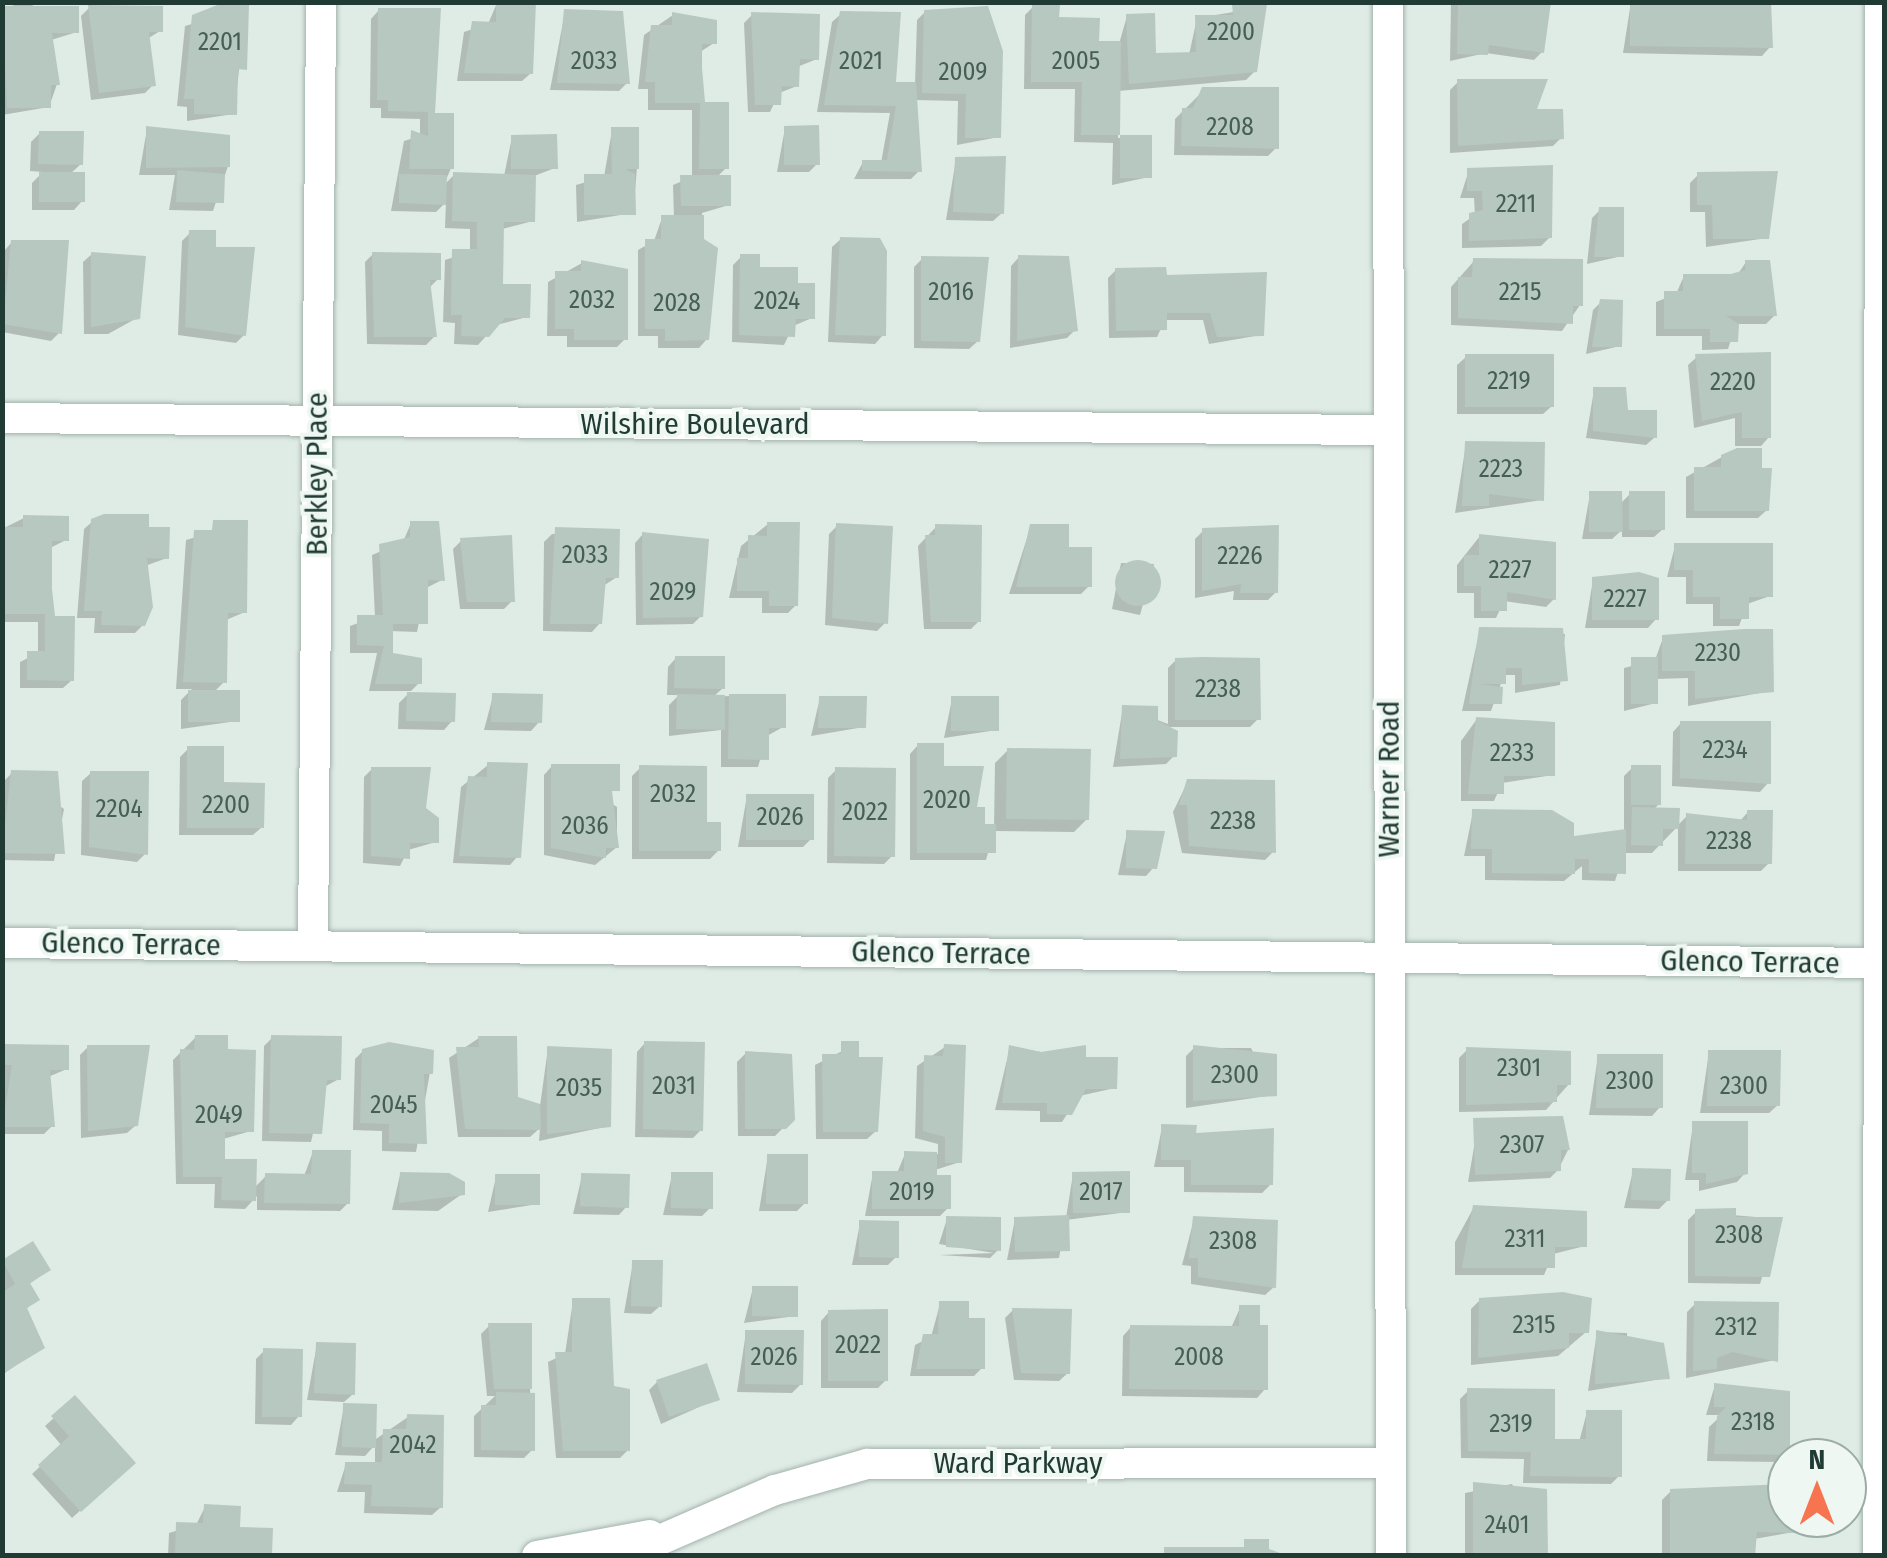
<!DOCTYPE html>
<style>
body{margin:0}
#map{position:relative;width:1887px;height:1558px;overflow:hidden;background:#dfebe5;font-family:"Fira Sans Condensed",sans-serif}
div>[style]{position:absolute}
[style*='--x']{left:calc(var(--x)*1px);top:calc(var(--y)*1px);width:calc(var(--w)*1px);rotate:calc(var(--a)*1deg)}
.shadow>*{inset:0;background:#0003}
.building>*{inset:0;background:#b7c8c1}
.round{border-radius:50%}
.roads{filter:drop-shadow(0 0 2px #a2b3ac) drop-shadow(0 0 2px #a2b3ac)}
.street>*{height:30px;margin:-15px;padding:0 15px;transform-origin:15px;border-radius:15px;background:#fff}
span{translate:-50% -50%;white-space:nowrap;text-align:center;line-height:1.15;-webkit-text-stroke:8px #eff7f3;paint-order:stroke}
.number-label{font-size:25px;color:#455e56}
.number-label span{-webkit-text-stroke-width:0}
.street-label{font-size:30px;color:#1f3b33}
.frame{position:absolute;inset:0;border:5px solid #1f3b33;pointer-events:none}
.north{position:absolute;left:1767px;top:1438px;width:100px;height:100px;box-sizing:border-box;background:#eff7f3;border:2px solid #9caca6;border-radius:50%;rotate:0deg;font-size:28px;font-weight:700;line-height:40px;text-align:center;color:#1f3b33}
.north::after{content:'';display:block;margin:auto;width:35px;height:45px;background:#f77450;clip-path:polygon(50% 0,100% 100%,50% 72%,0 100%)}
</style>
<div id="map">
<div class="shadow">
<i style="clip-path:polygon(27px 2px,77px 32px,51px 40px,57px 84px,49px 107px,2px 115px,3px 8px)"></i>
<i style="clip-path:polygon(1451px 2px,1548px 2px,1542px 52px,1534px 60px,1486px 53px,1450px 61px)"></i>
<i style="clip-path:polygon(1631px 2px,1770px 47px,1762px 56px,1623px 53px)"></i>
<i style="clip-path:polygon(497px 3px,531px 73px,522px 81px,457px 81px,464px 32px,488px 24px)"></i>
<i style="clip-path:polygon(1033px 7px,1097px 43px,1119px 44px,1127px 16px,1153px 55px,1189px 55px,1197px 18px,1264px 7px,1255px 71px,1246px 80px,1118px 91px,1118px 138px,1150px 138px,1149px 177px,1112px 185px,1113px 143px,1074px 142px,1075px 89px,1024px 89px,1025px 15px)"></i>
<i style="clip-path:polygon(89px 8px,160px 31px,147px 39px,153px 85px,145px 93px,91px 100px,81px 16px)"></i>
<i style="clip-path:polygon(246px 8px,234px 114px,187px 121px,187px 107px,177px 106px,185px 26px)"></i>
<i style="clip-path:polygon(379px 10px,439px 11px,432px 115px,451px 168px,444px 185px,454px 175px,504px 176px,512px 137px,555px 168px,534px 176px,533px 221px,502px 229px,500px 286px,527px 317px,496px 325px,478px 345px,454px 344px,455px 323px,443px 322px,445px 260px,470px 252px,470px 229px,445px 228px,446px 202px,436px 212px,391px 211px,404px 141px,420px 136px,420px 119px,381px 118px,381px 108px,370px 108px,371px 19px)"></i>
<i style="clip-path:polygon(565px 12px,627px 83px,619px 91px,550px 90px)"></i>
<i style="clip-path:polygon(925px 12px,999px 137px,957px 145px,958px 101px,915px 100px,919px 171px,911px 179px,854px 179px,863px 162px,881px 163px,890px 113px,817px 112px,832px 22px,841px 14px,893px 84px,915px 84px,917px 20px)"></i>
<i style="clip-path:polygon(673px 15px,714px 43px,700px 52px,702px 104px,726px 168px,717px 177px,729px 205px,702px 213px,707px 339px,699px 348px,658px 348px,658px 336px,638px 336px,638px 250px,654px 241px,662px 218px,674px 218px,673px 185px,692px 177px,692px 110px,648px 110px,648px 89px,638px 89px,644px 35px)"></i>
<i style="clip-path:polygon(752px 15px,817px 59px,797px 67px,797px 86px,779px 93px,770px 112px,748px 112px,744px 23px)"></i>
<i style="clip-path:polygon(1458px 82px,1534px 112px,1561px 138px,1553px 146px,1450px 153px,1450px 90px)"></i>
<i style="clip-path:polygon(1204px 90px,1276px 148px,1268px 156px,1174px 155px,1175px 119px)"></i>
<i style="clip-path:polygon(785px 128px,817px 164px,809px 172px,777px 172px)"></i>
<i style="clip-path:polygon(147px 129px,228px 166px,213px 211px,169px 210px,175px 175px,139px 175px)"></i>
<i style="clip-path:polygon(612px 130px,637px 168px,633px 213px,577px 222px,576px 185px,604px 177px)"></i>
<i style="clip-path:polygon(40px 133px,81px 164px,70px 174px,82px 201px,74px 210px,32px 210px,32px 183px,43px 172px,30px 171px,31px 142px)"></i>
<i style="clip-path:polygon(956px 159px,1002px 213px,993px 221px,946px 220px)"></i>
<i style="clip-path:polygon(1469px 170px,1550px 237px,1541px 246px,1462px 248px,1462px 224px,1475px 215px,1474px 198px,1460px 198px)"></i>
<i style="clip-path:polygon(1775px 174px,1767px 238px,1706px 247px,1705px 212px,1690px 212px,1690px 183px,1698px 175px)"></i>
<i style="clip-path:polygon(1601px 209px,1622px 256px,1587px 264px,1592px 218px)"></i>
<i style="clip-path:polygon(190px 233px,214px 249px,244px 335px,236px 343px,178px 335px,182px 241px)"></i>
<i style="clip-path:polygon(841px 239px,883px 335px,875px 344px,828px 342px,832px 247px)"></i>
<i style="clip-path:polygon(12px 242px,60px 332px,51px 341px,2px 332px,4px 251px)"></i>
<i style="clip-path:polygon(92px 254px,137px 318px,108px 334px,84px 334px,83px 262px)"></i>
<i style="clip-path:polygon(373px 254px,438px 279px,428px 289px,434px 337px,426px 345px,367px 344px,365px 262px)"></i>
<i style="clip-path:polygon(741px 257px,795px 286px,812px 318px,793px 326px,784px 345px,732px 342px,733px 265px)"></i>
<i style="clip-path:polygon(1019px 257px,1075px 330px,1067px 338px,1010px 348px,1011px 266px)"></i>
<i style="clip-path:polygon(922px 259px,978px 341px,969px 349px,914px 348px,914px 267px)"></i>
<i style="clip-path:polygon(1474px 261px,1580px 305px,1562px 331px,1451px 325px,1451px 287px)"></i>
<i style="clip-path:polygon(1746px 262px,1774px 316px,1766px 324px,1736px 324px,1728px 349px,1702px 350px,1702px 336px,1656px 336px,1656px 302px,1676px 294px,1684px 276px,1738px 274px)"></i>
<i style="clip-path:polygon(582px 263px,625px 339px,617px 347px,567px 347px,567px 336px,547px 336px,548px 282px)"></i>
<i style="clip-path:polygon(1116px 270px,1165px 277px,1261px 335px,1209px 344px,1203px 320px,1165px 320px,1157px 337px,1109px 338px,1108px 278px)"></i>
<i style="clip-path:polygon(1601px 302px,1620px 346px,1586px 354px,1593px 310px)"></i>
<i style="clip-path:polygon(1466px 357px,1552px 406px,1543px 414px,1457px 414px,1457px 365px)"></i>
<i style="clip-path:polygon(1697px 357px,1769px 437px,1761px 446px,1735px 446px,1735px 418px,1694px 428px,1688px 365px)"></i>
<i style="clip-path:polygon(1594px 390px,1626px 413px,1655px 437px,1646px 445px,1586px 438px)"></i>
<i style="clip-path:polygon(1466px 444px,1542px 500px,1455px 513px)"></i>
<i style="clip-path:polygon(1722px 457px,1767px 510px,1758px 518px,1686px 518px,1686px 477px)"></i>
<i style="clip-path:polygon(1590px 494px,1620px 504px,1630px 494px,1663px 529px,1654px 537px,1622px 537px,1622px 530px,1612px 539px,1582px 539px)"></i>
<i style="clip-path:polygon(24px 518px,66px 540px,50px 548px,53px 618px,72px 680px,63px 688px,20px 688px,20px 662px,38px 653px,38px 622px,2px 622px,2px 529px)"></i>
<i style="clip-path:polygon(93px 521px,146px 529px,167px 558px,145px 566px,143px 625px,135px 633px,94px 633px,95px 618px,77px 618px,84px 529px)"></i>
<i style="clip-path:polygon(246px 523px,245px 612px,226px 620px,225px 681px,214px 692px,237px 721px,181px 729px,181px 700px,192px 689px,176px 689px,186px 540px)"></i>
<i style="clip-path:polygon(411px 523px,442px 580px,426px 588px,417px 632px,390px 631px,390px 655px,419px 683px,408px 694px,452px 721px,444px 730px,398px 729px,399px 703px,411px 691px,369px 691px,377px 653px,350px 653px,350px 626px,375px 617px,372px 555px,403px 542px)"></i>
<i style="clip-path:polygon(768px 524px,796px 605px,788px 613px,762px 613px,762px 598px,729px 598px,741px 546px)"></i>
<i style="clip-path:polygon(837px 526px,885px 623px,877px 631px,825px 625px,829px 534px)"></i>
<i style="clip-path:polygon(1031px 526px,1066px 550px,1089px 586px,1081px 594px,1009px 594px)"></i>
<i style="clip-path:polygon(936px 527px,979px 621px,971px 629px,924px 629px,918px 546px)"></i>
<i style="clip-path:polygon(1204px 530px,1276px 592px,1268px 600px,1233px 600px,1234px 591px,1195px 598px,1195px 539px)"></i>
<i style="clip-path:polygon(617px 532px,617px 577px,603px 586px,600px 623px,592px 632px,543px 631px,544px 542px,552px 534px)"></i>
<i style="clip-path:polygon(643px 534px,701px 616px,693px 624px,636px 625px,635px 543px)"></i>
<i style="clip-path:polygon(1480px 536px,1554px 599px,1546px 607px,1504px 601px,1496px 618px,1474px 618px,1474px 593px,1457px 593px,1457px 565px)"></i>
<i style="clip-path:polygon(462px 540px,512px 601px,504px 609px,460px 609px,453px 549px)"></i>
<i style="clip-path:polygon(1675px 546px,1770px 596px,1747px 604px,1739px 626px,1713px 626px,1713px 604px,1686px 604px,1686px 577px,1667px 577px)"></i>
<i style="clip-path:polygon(1121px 563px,1154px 564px,1140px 615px,1112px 609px)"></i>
<i style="clip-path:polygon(1593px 580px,1656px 619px,1648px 628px,1585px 628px)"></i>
<i style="clip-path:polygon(1480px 629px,1565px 634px,1560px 685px,1515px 693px,1515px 675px,1504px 675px,1491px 711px,1462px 711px)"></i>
<i style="clip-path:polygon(1663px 638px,1771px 691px,1688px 706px,1688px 678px,1656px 679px,1656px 703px,1624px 711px,1624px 668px,1655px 660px)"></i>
<i style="clip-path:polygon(676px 658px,723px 688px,713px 697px,730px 696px,783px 727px,767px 736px,758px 767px,721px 767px,721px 730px,669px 736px,669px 705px,679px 695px,667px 695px,668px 667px)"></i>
<i style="clip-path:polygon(1176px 660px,1258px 719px,1250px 727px,1168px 727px,1174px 756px,1166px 764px,1113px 767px,1123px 707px,1168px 724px,1168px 668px)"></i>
<i style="clip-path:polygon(493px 696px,539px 722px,531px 731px,484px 730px)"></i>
<i style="clip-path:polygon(820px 698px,864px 727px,811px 736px)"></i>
<i style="clip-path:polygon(952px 699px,997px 730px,944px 738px)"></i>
<i style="clip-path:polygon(1477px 719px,1553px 775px,1502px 783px,1494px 801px,1461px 801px,1461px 741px)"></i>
<i style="clip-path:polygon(1681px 723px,1768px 783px,1760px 792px,1672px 786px,1673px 732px)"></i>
<i style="clip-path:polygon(918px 745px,982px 827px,994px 827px,995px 763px,1008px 750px,1087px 819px,1074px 832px,994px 831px,986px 860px,910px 860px,910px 754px)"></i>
<i style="clip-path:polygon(188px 749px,262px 827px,253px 835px,179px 835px,180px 757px)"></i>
<i style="clip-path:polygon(488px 765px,518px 856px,510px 865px,453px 863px,461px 787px)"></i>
<i style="clip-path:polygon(552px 766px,617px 807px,617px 847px,595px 865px,544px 855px,544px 775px)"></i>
<i style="clip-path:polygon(640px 768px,704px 825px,719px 850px,710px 859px,632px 859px,632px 776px)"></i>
<i style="clip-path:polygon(1632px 768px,1659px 804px,1653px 810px,1677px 826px,1687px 816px,1739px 822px,1748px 812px,1769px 863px,1761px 871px,1678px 871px,1678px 826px,1652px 853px,1624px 853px,1615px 881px,1582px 880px,1582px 866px,1564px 881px,1485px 880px,1485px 856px,1464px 856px,1473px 812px,1571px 839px,1624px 832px,1624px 776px)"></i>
<i style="clip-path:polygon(372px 769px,423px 809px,436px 842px,408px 850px,400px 866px,363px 863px,364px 777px)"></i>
<i style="clip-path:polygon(836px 770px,892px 856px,884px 864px,827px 863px,828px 778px)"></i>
<i style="clip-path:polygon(12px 773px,64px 809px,54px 861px,2px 860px,4px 781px)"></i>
<i style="clip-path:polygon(91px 773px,145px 854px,137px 862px,81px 855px,82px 781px)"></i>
<i style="clip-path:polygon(1188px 781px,1273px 852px,1265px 860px,1182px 853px,1173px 812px)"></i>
<i style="clip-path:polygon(747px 796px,811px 839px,803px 847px,738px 847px)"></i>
<i style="clip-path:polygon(1127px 833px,1154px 867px,1146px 876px,1118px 875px)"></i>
<i style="clip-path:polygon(196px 1037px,225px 1052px,251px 1131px,223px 1139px,222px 1161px,254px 1188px,266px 1176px,304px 1176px,313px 1152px,348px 1203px,340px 1211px,257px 1210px,257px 1196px,245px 1209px,214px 1208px,215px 1184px,176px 1184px,173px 1060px)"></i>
<i style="clip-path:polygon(272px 1038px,339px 1079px,324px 1087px,311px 1142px,262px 1141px,264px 1046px)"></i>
<i style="clip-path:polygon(479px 1038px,515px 1099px,540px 1106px,548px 1048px,609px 1126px,539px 1141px,540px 1128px,530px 1137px,458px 1137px,449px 1058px)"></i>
<i style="clip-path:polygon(645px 1043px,701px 1130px,693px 1138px,635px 1137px,637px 1052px)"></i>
<i style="clip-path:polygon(856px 1044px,876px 1131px,867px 1139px,816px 1139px,815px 1065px)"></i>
<i style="clip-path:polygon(2px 1047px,67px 1069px,48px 1077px,52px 1126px,44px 1134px,2px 1134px)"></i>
<i style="clip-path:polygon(88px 1047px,136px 1125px,127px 1133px,81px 1138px,80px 1055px)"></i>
<i style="clip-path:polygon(945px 1047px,960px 1162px,935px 1170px,948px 1208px,940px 1216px,865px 1216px,873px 1173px,897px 1173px,905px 1154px,938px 1154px,938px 1144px,915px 1138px,917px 1066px)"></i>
<i style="clip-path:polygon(1010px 1047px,1084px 1059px,1115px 1088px,1079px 1096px,1062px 1122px,1040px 1122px,1040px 1111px,995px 1110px)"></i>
<i style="clip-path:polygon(1194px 1048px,1251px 1048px,1274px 1095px,1186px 1108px,1186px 1056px)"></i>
<i style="clip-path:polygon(1467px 1050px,1569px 1084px,1546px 1110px,1459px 1112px,1459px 1058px)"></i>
<i style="clip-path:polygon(363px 1051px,430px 1072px,416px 1152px,382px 1151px,382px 1131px,353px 1130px,355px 1059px)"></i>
<i style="clip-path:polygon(1709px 1052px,1778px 1105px,1769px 1113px,1700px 1113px)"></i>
<i style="clip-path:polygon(746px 1053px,792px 1119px,775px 1136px,738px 1136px,737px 1062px)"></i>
<i style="clip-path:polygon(1598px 1056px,1660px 1107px,1652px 1116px,1589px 1115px)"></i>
<i style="clip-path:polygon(1479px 1118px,1561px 1118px,1568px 1150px,1558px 1170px,1550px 1178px,1468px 1182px)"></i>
<i style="clip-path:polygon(1693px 1124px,1745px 1173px,1737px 1182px,1699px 1191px,1699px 1180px,1685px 1180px)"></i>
<i style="clip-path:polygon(1162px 1127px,1194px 1136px,1271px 1184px,1262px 1193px,1184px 1192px,1184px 1167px,1154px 1167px)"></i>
<i style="clip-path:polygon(768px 1156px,805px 1203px,797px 1211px,759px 1211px)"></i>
<i style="clip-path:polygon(1633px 1171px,1668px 1200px,1659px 1209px,1624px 1208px)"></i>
<i style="clip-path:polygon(1073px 1174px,1128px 1212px,1066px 1220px,1059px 1258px,1007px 1260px,1015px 1219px,1066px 1218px)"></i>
<i style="clip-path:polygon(400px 1175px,462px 1194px,438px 1211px,392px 1210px)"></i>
<i style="clip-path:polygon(672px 1175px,710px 1208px,702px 1216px,663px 1215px)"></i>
<i style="clip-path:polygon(582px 1176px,627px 1206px,619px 1215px,573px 1214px)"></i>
<i style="clip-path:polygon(496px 1177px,538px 1204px,488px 1212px)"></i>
<i style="clip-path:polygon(1474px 1207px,1585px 1246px,1553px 1254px,1544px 1275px,1455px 1275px,1455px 1242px)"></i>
<i style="clip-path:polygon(1696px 1212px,1780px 1219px,1760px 1284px,1688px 1283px,1688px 1220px)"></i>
<i style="clip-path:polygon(947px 1219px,998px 1250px,990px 1258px,939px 1255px,994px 1253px,939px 1244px)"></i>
<i style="clip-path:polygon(1194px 1219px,1274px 1287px,1265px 1295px,1191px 1284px,1191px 1266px,1182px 1265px)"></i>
<i style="clip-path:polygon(860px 1223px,896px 1257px,888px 1265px,852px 1265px)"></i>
<i style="clip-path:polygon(33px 1245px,48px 1270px,28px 1285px,36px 1300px,25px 1310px,42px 1347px,2px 1375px,2px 1263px)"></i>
<i style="clip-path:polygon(633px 1263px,660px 1306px,651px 1314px,624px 1313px)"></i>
<i style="clip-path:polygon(753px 1288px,796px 1316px,744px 1323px)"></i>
<i style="clip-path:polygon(1480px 1300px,1586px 1332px,1558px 1356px,1471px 1365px,1471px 1309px)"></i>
<i style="clip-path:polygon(573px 1301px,612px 1388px,628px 1450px,620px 1458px,556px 1458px,548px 1362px,565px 1354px)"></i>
<i style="clip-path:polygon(940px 1304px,966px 1320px,982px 1368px,974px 1376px,910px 1376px,915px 1345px,931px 1337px)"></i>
<i style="clip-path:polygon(1695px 1304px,1775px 1360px,1686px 1378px,1687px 1312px)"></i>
<i style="clip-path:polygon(1240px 1308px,1265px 1389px,1257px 1398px,1122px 1396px,1123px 1336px,1131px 1327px,1231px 1328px)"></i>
<i style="clip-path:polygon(1013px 1310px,1068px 1373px,1059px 1381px,1014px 1380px,1005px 1318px)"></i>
<i style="clip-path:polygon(829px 1312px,886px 1380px,878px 1388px,821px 1388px,821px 1321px)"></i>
<i style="clip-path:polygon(489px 1326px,530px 1388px,532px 1450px,524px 1458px,474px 1457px,474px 1416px,495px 1396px,487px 1396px,481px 1334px)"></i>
<i style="clip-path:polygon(746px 1332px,801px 1384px,792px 1393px,737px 1392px)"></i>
<i style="clip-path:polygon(1597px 1332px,1627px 1333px,1627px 1345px,1668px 1378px,1588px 1391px)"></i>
<i style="clip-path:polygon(317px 1344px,353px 1394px,344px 1402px,307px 1400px)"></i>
<i style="clip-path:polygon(264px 1351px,299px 1416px,291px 1425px,255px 1424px,256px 1359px)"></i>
<i style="clip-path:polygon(657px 1382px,717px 1399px,661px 1424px,649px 1390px)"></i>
<i style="clip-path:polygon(1715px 1385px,1787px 1454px,1779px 1462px,1707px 1461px,1709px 1427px,1722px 1415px,1706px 1415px)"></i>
<i style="clip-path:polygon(1468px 1391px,1552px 1442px,1579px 1442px,1587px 1412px,1619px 1476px,1611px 1484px,1523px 1483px,1524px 1459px,1461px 1458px,1460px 1399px)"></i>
<i style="clip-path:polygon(75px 1399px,124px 1471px,72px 1518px,32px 1474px,62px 1446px,45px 1426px)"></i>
<i style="clip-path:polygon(344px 1406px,373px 1441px,408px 1417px,441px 1507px,432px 1515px,364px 1513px,365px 1492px,337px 1492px,346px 1464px,375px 1465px,375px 1445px,365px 1456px,335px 1455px)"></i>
<i style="clip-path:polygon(1512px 1484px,1545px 1556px,1465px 1556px,1465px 1493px)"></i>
<i style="clip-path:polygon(1671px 1491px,1794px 1532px,1754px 1539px,1753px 1556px,1662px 1556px,1662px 1500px)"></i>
<i style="clip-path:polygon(205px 1507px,238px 1530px,269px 1554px,168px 1556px,169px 1533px,196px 1525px)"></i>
</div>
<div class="building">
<i style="clip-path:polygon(496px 2px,536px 2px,533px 74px,464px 73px,472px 21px,496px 22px)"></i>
<i style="clip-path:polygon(1458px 2px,1551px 2px,1544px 53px,1489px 45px,1488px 55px,1457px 54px)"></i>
<i style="clip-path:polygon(1630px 2px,1771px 2px,1773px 48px,1630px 46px)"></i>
<i style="clip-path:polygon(220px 4px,249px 5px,247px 70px,238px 69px,237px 115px,194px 114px,194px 99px,184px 99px,192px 15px)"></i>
<i style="clip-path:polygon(1032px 4px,1060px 5px,1059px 17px,1100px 18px,1099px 41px,1121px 41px,1120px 135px,1081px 135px,1082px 82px,1031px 82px)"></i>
<i style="clip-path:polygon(1232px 4px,1267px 4px,1257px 72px,1129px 84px,1126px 14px,1155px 13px,1156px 53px,1196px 52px,1195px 15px,1233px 15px)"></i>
<i style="clip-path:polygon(88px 5px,163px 6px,163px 32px,149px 32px,156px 86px,99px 93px)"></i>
<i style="clip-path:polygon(2px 6px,79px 6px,79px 33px,52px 33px,60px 85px,51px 85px,51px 108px,7px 108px)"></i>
<i style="clip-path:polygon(988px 6px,1003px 51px,1001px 138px,965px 138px,966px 94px,922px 93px,924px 10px)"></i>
<i style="clip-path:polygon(378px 8px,441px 8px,435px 113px,454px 113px,454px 169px,409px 169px,411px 130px,428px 136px,428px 112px,388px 111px,388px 100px,377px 100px)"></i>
<i style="clip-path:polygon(564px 9px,623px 11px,630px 84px,557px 83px)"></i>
<i style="clip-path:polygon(840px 11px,901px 12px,896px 82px,916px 82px,922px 172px,862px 171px,862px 160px,887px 160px,896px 106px,824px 105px)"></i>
<i style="clip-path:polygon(672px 12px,717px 20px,717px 44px,702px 44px,702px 68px,705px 102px,729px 102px,729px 169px,699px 169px,700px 103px,655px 103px,655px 82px,645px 82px,651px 25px,672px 25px)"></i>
<i style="clip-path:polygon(751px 12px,820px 14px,819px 60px,800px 59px,799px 87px,782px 86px,781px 105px,755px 105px)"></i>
<i style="clip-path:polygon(1457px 79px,1548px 79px,1537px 109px,1563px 109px,1564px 139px,1458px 146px)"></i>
<i style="clip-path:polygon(1202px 87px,1279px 87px,1279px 149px,1181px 146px,1182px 108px,1193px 108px)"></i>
<i style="clip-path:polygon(819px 125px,820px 165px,784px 165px,784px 126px)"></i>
<i style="clip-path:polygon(146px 126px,230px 135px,230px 167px,146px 168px)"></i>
<i style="clip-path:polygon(611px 127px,639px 127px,639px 169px,625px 169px,635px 174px,636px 215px,584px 215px,584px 174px,612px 174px)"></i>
<i style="clip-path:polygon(39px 131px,84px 131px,83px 165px,38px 164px)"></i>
<i style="clip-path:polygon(557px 134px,558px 169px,511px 169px,511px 135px)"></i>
<i style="clip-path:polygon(1120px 135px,1152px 135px,1152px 178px,1120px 178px)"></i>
<i style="clip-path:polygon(1006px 156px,1004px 214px,953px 212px,955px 157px)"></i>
<i style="clip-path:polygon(1553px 165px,1552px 238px,1469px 241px,1469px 213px,1483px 210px,1482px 191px,1467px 191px,1467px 168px)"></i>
<i style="clip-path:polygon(177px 170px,225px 174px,224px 203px,176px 202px)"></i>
<i style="clip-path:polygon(1778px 171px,1769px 239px,1713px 239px,1712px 205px,1697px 205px,1697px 172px)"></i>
<i style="clip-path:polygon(39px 172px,85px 172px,85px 202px,39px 202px)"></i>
<i style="clip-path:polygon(453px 172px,536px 175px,535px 222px,504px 222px,503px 284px,531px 284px,530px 318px,505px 318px,489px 337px,461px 336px,462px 315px,451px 315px,452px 249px,477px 249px,477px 222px,452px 221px)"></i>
<i style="clip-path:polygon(399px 174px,447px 175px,446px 205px,399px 203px)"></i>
<i style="clip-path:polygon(680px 175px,731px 175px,731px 206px,681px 206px)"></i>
<i style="clip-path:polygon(1599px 207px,1624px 207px,1624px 257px,1594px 257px)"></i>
<i style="clip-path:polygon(661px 215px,704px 215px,704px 239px,718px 248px,709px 340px,665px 341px,665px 329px,645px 329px,645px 239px,661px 239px)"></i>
<i style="clip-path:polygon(189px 230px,216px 230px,216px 247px,255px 247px,246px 336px,185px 327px)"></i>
<i style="clip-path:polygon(840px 237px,880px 238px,887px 251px,886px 336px,835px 335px)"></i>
<i style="clip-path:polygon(11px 240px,69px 240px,62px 334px,3px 324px)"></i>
<i style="clip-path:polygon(91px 252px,146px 256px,140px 319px,91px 327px)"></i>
<i style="clip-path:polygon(372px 252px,441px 253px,441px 280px,430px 280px,437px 337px,374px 337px)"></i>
<i style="clip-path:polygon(740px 254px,760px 254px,760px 267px,798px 267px,798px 283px,815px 283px,815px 319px,796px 319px,795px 337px,739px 335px)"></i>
<i style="clip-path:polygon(1018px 255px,1069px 256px,1078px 331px,1017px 341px)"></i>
<i style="clip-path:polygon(921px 256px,989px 257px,980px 342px,921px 341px)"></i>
<i style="clip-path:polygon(1473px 258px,1583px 259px,1583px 306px,1573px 306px,1573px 324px,1458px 318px,1458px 277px,1472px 277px)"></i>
<i style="clip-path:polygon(581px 260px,628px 269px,628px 340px,574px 340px,574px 329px,555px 329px,555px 271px,581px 271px)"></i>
<i style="clip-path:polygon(1745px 260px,1770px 260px,1777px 316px,1726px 316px,1739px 324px,1738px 342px,1710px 342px,1710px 329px,1664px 329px,1664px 291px,1683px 291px,1683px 274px,1731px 274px,1745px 270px)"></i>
<i style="clip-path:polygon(1166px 267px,1167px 275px,1267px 272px,1264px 336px,1217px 337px,1210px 313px,1167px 313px,1167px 330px,1116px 331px,1115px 268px)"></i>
<i style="clip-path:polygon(1600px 299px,1623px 300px,1622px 347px,1592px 347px)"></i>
<i style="clip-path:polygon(1771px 352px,1771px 438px,1742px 438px,1742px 412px,1702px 421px,1695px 354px)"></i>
<i style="clip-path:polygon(1465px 354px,1554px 354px,1554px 407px,1465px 407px)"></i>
<i style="clip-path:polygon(1593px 387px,1626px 387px,1628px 410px,1657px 410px,1657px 438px,1593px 431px)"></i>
<i style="clip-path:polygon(1465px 441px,1545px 442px,1544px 501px,1489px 494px,1489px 506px,1462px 506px)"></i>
<i style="clip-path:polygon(1737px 448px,1762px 448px,1762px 468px,1772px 468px,1769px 511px,1694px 511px,1694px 467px,1721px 467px,1721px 455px)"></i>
<i style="clip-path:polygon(1589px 491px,1622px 491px,1623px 532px,1589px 532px)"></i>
<i style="clip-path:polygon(1629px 491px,1665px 491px,1665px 530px,1629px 530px)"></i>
<i style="clip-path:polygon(104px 514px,149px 514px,149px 527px,170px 527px,169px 559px,147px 558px,153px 607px,145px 626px,101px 625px,102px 611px,84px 611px,91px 519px)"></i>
<i style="clip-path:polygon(23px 515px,69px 516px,69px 541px,52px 541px,52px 589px,55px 616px,75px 616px,74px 681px,27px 680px,27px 651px,45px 651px,45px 614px,4px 614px,2px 527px,23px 527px)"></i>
<i style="clip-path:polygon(213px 520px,248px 520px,247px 613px,228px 613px,227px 683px,183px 682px,194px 530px,212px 530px)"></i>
<i style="clip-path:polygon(410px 521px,439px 521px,445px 581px,428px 580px,428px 624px,393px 624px,393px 653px,422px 658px,422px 684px,375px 684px,384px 646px,357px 645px,357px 615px,383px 615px,379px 544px,410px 537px)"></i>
<i style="clip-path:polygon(767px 522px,800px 522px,798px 606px,769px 606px,769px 591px,737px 591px,737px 558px,748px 558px,748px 535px,767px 536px)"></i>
<i style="clip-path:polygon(836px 523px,893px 526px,888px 624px,832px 618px)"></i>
<i style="clip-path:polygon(935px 524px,982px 525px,981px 622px,931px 622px,925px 535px,935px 535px)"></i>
<i style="clip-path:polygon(1030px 524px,1069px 524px,1069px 547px,1092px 547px,1092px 587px,1016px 587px)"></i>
<i style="clip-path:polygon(1279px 525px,1278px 593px,1240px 593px,1241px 584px,1202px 591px,1202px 528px)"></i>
<i style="clip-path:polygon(555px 527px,620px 529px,619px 578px,606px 578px,602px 624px,550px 624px)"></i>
<i style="clip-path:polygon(642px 532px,709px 539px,703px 617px,643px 618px)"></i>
<i style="clip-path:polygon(1479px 534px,1556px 542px,1556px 600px,1507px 592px,1507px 611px,1481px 611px,1481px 586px,1464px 586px,1464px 555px,1479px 555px)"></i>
<i style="clip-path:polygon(512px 535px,515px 602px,467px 602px,460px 538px)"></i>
<i style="clip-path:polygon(1674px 543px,1773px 543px,1773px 597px,1749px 597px,1749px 619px,1720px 619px,1720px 597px,1693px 597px,1693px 570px,1674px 570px)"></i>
<i class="round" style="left:1115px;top:560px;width:46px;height:46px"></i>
<i style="clip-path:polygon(1639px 572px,1659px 578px,1659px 620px,1592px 620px,1592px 577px)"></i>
<i style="clip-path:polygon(1479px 627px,1563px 628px,1568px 681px,1522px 685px,1522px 668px,1506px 668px,1506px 684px,1479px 684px,1503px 687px,1502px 704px,1469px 704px)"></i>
<i style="clip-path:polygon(1744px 629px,1773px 629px,1774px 692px,1695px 699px,1695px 671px,1662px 671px,1662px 635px)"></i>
<i style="clip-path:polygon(675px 656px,725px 656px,725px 689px,674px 688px)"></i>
<i style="clip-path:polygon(1203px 657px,1260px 658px,1261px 720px,1175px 720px,1175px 658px)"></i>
<i style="clip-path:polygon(1631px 657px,1658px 657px,1658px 704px,1631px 704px)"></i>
<i style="clip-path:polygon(188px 690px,240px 690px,240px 722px,188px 722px)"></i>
<i style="clip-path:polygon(407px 692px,456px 693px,455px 722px,406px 721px)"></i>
<i style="clip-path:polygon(492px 693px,543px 694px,542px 723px,491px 722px)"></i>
<i style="clip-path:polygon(677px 694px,725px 695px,725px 730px,676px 729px)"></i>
<i style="clip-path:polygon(729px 694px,786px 694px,786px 728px,769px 728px,769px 760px,728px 759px)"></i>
<i style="clip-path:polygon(819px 696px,867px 696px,866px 728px,818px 728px)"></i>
<i style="clip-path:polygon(951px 696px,999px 696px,999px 731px,951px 731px)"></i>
<i style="clip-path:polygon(1122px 705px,1158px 706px,1158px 721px,1178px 731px,1177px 757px,1120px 759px)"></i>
<i style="clip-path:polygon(1476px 717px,1555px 722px,1555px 776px,1504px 776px,1504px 794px,1468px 794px)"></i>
<i style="clip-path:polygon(1680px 721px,1771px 721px,1771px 784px,1680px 778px)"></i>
<i style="clip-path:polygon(917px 743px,944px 743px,944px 766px,984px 766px,977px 807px,985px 807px,985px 824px,996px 824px,996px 853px,917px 853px)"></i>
<i style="clip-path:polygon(187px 746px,224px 746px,224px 782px,265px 783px,264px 828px,187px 828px)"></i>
<i style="clip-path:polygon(1007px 748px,1091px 749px,1089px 820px,1006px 819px)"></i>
<i style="clip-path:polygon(487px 762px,528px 763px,521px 858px,459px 856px,468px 776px,487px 777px)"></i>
<i style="clip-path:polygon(551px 764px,620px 764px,620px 791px,612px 791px,619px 848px,606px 848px,606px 858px,551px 848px)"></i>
<i style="clip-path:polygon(639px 765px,707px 766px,707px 822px,721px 822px,721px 851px,639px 851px)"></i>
<i style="clip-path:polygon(1631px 765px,1661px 765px,1661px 805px,1631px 805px)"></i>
<i style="clip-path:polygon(371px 767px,431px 767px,426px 808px,439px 818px,439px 843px,410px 843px,410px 859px,371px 856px)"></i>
<i style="clip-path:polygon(835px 767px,896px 768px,895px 857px,834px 856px)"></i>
<i style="clip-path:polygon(11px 770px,58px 771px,65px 854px,2px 853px)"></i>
<i style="clip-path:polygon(90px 771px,149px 771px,148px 855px,89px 847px)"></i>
<i style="clip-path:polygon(1187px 779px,1275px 780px,1276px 853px,1189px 846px,1187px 805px,1179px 805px)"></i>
<i style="clip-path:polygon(746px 794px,814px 794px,814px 840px,746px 840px)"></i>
<i style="clip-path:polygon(1632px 807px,1680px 808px,1679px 829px,1663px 829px,1663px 846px,1631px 845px)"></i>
<i style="clip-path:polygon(1472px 809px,1552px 810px,1574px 823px,1574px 836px,1626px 829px,1626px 874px,1589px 873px,1589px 859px,1575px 859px,1575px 874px,1492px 873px,1492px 849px,1471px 849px)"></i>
<i style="clip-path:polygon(1747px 810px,1773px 810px,1772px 864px,1685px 864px,1686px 813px,1747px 820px)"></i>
<i style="clip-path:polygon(1126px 830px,1165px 831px,1157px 869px,1126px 868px)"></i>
<i style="clip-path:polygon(195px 1035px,228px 1035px,228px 1049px,256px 1050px,254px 1132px,225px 1132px,225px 1159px,257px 1159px,256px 1201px,221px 1200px,222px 1177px,183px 1177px,180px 1049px,194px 1050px)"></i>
<i style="clip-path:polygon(271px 1035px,342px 1036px,341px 1080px,327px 1080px,322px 1134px,269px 1133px)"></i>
<i style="clip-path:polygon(478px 1036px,517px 1036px,518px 1097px,540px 1104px,541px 1130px,465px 1129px,456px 1047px,479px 1047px)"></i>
<i style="clip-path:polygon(644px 1041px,705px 1042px,703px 1131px,643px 1129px)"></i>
<i style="clip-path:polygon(841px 1041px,859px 1041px,859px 1057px,883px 1057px,878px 1132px,823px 1132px,822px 1054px,841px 1054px)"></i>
<i style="clip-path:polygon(389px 1042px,434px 1050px,433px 1074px,424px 1074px,427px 1144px,389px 1143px,389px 1124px,360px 1123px,362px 1049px)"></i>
<i style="clip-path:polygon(2px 1044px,69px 1045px,69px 1070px,50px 1070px,55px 1127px,2px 1127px,12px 1065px,2px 1065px)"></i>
<i style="clip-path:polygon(944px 1044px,966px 1045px,962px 1163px,945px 1163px,945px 1137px,923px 1131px,924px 1055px,943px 1056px)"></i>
<i style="clip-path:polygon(87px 1045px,150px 1045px,138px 1126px,88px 1131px)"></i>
<i style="clip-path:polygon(1009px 1045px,1041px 1052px,1086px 1045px,1086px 1057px,1118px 1057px,1117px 1089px,1086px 1089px,1072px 1115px,1047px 1114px,1047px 1103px,1002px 1103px)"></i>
<i style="clip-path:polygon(1193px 1045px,1277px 1054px,1277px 1096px,1193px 1101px)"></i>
<i style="clip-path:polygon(547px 1046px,612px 1049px,611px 1127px,547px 1134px)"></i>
<i style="clip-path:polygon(1466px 1047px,1571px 1051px,1571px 1085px,1557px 1085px,1557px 1102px,1466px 1105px)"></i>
<i style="clip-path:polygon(1708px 1050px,1781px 1050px,1780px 1106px,1707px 1106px)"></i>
<i style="clip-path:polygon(745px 1051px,792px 1054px,795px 1120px,786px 1129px,745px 1129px)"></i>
<i style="clip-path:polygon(1597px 1054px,1663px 1054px,1663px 1108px,1596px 1108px)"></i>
<i style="clip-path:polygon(1563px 1116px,1570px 1150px,1561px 1150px,1561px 1171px,1475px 1175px,1473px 1118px)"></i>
<i style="clip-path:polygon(1692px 1121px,1748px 1121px,1748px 1174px,1706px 1184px,1706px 1173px,1692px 1173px)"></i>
<i style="clip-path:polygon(1161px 1124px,1197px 1125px,1196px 1133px,1274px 1128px,1273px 1185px,1191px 1185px,1191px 1160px,1161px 1160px)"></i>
<i style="clip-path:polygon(312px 1150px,351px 1150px,350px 1204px,264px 1203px,265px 1173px,311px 1174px)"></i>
<i style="clip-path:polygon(904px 1151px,937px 1152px,937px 1175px,951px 1175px,951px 1209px,872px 1209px,872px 1171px,904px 1171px)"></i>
<i style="clip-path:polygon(767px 1154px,808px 1154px,808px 1204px,766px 1204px)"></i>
<i style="clip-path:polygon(1632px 1168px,1671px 1169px,1670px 1201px,1631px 1200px)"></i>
<i style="clip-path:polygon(1130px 1171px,1130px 1213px,1073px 1213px,1072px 1172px)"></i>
<i style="clip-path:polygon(400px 1172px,449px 1173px,465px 1182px,465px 1195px,399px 1203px)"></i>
<i style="clip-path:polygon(671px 1172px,713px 1172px,713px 1209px,671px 1208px)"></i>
<i style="clip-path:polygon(581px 1173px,630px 1174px,629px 1208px,580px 1206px)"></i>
<i style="clip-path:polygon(495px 1174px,540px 1174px,540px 1205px,495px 1205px)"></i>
<i style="clip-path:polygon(1473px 1205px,1587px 1211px,1587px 1247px,1555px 1247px,1555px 1268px,1462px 1268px)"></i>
<i style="clip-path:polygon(1736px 1208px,1736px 1217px,1783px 1217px,1770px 1277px,1695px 1276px,1695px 1209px)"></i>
<i style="clip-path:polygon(1069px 1215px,1070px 1251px,1015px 1252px,1014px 1217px)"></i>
<i style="clip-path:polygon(946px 1216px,1001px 1217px,1001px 1251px,946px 1247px)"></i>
<i style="clip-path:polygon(1193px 1216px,1278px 1220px,1276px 1288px,1198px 1277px,1198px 1258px,1189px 1258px)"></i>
<i style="clip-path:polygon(859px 1220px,899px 1221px,899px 1258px,859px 1257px)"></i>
<i style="clip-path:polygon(33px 1241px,51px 1270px,30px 1283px,40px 1300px,27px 1308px,45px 1348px,2px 1374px,3px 1292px,15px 1284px,2px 1260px)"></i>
<i style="clip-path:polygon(632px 1260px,663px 1260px,662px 1307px,631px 1306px)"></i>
<i style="clip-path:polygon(752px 1286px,798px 1286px,798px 1317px,752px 1316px)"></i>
<i style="clip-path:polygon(1563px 1292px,1592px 1298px,1589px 1333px,1569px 1333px,1569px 1348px,1478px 1358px,1479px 1298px)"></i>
<i style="clip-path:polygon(572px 1298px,610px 1298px,614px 1386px,630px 1389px,630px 1451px,563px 1451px,555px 1352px,572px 1352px)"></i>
<i style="clip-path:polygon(939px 1301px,969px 1301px,969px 1318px,985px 1318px,985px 1369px,916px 1369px,923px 1334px,938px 1334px)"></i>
<i style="clip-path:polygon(1694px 1301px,1779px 1302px,1778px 1362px,1732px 1352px,1717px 1358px,1717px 1369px,1693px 1371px)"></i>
<i style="clip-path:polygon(1239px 1305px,1260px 1305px,1260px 1325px,1268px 1325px,1268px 1390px,1129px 1389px,1130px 1325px,1239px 1326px)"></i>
<i style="clip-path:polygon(1012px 1308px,1072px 1309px,1070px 1374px,1021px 1373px)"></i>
<i style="clip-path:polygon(888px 1309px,888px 1381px,828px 1381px,828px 1310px)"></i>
<i style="clip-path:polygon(488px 1323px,532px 1323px,532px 1389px,494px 1389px)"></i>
<i style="clip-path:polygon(745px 1330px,804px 1330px,803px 1385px,745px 1384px)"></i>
<i style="clip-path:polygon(1596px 1330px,1664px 1343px,1670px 1379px,1595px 1384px)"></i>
<i style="clip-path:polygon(316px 1342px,356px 1343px,355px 1395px,314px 1393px)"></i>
<i style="clip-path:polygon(263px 1348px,303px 1349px,302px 1417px,262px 1417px)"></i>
<i style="clip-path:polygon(707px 1363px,720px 1400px,669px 1417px,656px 1380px)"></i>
<i style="clip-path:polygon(1714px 1383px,1790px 1391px,1790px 1455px,1714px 1454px,1717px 1416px,1726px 1407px,1714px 1407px)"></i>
<i style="clip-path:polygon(1467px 1388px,1555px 1389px,1555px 1439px,1586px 1439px,1586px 1410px,1622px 1410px,1622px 1477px,1530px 1476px,1531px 1452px,1468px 1451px)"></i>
<i style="clip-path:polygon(496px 1392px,535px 1393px,535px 1451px,481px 1450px,481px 1405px,496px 1405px)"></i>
<i style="clip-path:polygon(75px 1395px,136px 1463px,81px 1512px,38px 1465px,69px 1436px,51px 1416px)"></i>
<i style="clip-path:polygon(343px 1403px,377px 1404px,376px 1448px,342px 1447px)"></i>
<i style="clip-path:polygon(407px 1414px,444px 1415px,443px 1508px,371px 1506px,372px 1485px,344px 1484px,345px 1462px,382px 1462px,383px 1429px,406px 1429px)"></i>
<i style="clip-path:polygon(1473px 1482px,1547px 1489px,1548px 1556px,1473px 1556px)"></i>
<i style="clip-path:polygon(1787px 1484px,1797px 1533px,1757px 1532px,1755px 1556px,1670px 1556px,1670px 1489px)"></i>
<i style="clip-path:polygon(204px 1504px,241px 1506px,240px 1527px,273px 1528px,272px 1555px,175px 1556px,176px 1522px,203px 1523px)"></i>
<i style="clip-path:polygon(1244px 1539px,1269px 1539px,1269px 1549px,1288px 1556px,1164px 1556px,1164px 1547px,1244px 1547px)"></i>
</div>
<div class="roads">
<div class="street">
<i style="--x:1388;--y:2;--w:1554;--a:89.89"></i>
<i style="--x:2;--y:418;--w:1386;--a:0.5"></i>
<i style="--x:2;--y:943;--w:1877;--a:0.61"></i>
<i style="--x:313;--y:946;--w:944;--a:-89.51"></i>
<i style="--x:537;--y:1556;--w:115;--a:-10.5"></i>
<i style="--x:623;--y:1556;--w:166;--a:-23.5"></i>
<i style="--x:775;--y:1490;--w:96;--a:-15.8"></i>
<i style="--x:867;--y:1464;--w:523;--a:-0.11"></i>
<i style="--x:1878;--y:1556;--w:1554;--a:-89.93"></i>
</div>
</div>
<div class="number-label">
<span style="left:1231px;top:32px">2200</span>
<span style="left:220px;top:42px">2201</span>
<span style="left:594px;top:61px">2033</span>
<span style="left:861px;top:61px">2021</span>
<span style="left:1076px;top:61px">2005</span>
<span style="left:963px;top:72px">2009</span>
<span style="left:1230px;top:127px">2208</span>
<span style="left:1516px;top:204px">2211</span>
<span style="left:951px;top:292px">2016</span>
<span style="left:1520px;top:292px">2215</span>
<span style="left:592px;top:300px">2032</span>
<span style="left:777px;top:301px">2024</span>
<span style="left:677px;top:303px">2028</span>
<span style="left:1509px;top:381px">2219</span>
<span style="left:1733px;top:382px">2220</span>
<span style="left:1501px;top:469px">2223</span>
<span style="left:585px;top:555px">2033</span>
<span style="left:1240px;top:556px">2226</span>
<span style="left:1510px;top:570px">2227</span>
<span style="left:673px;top:592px">2029</span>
<span style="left:1625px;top:599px">2227</span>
<span style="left:1718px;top:653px">2230</span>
<span style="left:1218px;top:689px">2238</span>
<span style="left:1725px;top:750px">2234</span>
<span style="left:1512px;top:753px">2233</span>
<span style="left:673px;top:794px">2032</span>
<span style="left:947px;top:800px">2020</span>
<span style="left:226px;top:805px">2200</span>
<span style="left:119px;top:809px">2204</span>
<span style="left:865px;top:812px">2022</span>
<span style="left:780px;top:817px">2026</span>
<span style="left:1233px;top:821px">2238</span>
<span style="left:585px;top:826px">2036</span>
<span style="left:1729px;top:841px">2238</span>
<span style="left:1519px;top:1068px">2301</span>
<span style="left:1235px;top:1075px">2300</span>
<span style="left:1630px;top:1081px">2300</span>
<span style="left:674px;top:1086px">2031</span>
<span style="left:1744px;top:1086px">2300</span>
<span style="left:579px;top:1088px">2035</span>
<span style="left:394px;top:1105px">2045</span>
<span style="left:219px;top:1115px">2049</span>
<span style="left:1522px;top:1145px">2307</span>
<span style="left:912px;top:1192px">2019</span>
<span style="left:1101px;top:1192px">2017</span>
<span style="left:1739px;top:1235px">2308</span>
<span style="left:1525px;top:1239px">2311</span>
<span style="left:1233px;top:1241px">2308</span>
<span style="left:1534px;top:1325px">2315</span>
<span style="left:1736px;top:1327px">2312</span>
<span style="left:858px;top:1345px">2022</span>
<span style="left:774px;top:1357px">2026</span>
<span style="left:1199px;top:1357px">2008</span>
<span style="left:1753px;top:1422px">2318</span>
<span style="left:1511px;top:1424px">2319</span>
<span style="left:413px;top:1445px">2042</span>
<span style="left:1507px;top:1525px">2401</span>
</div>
<div class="street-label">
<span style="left:695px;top:424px">Wilshire Boulevard</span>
<span style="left:317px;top:474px;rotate:-90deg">Berkley Place</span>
<span style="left:1389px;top:779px;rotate:-90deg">Warner Road</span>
<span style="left:131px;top:944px;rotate:1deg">Glenco Terrace</span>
<span style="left:941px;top:953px;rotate:1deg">Glenco Terrace</span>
<span style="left:1750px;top:962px;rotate:1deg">Glenco Terrace</span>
<span style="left:1018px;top:1463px">Ward Parkway</span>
</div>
<div class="frame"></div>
<div class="north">N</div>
</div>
